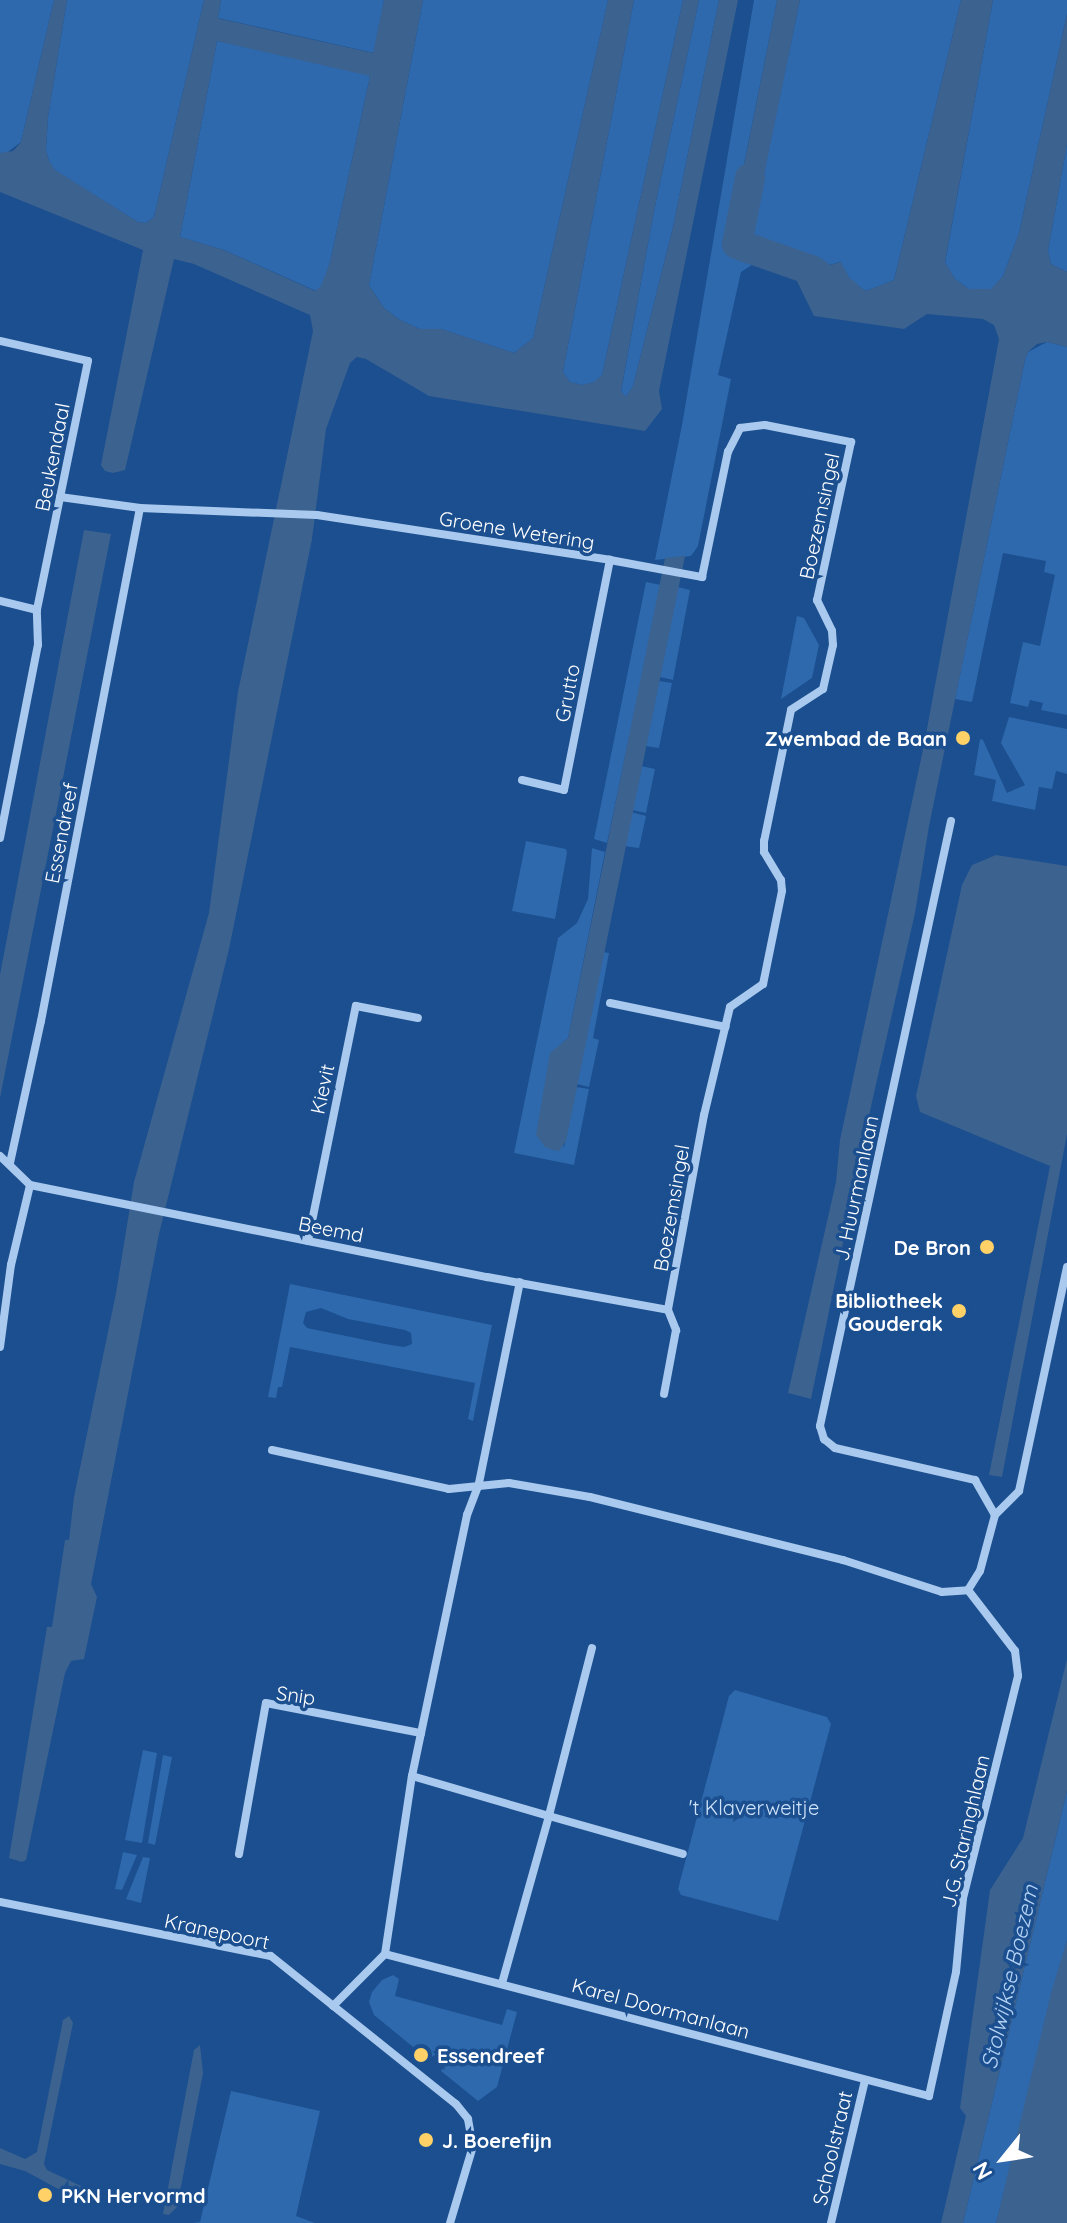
<!DOCTYPE html>
<style>
body{margin:0}
#map{position:relative;width:1067px;height:2223px;overflow:hidden;background:#1b4f8f;font-family:Quicksand,sans-serif}
div>[style]{position:absolute}
[style*='--x']{left:calc(var(--x)*1px);top:calc(var(--y)*1px);width:calc(var(--w)*1px);rotate:calc(var(--a)*1deg)}
.green>*{inset:0;background:#2e69ad}
.water>*{inset:0;background:#3c6290}
.canal>*{height:30px;margin:-15px;padding:0 15px;transform-origin:15px;border-radius:15px;background:#3c6290}
.street>*{height:8px;margin:-4px;padding:0 4px;transform-origin:4px;border-radius:4px;background:#a9c9ee}
.dots>*{width:22px;height:22px;translate:-50% -50%;box-sizing:border-box;border:4px solid #1b4f8f;border-radius:50%}
span{translate:-50% -50%;white-space:nowrap;text-align:center;line-height:1.15;-webkit-text-stroke:7px #1b4f8f;paint-order:stroke}
.street-label{font-size:20px;color:#fff}
.poi-label{font-size:20px;color:#fff;font-weight:700}
.right{translate:-100% -50%;text-align:right}
.left{translate:0 -50%;text-align:left}
.park-label{font-size:20px;color:#cfe3fa}
.water-label{font-size:22px;color:#b5d3f5;font-style:italic}
.north{position:absolute;left:963px;top:2119px;width:80px;height:80px;-webkit-text-stroke:6px #1b4f8f;paint-order:stroke;rotate:240deg;font-size:22px;font-weight:700;line-height:32px;text-align:center;color:#fff}
.north::after{content:'';display:block;margin:auto;width:28px;height:36px;background:#fff;clip-path:polygon(50% 0,100% 100%,50% 72%,0 100%)}
</style>
<div id="map">
<div class="green">
<i style="clip-path:polygon(0 0,54px 0,21px 142px,4px 155px,0 153px)"></i>
<i style="clip-path:polygon(67px 0,204px 0,154px 217px,146px 223px,138px 222px,54px 170px,49px 161px,46px 150px,48px 117px)"></i>
<i style="clip-path:polygon(221px 0,384px 0,374px 53px,218px 18px)"></i>
<i style="clip-path:polygon(423px 0,608px 0,533px 338px,514px 353px,441px 329px,420px 329px,400px 320px,384px 308px,369px 285px)"></i>
<i style="clip-path:polygon(634px 0,683px 0,602px 375px,595px 382px,582px 385px,570px 382px,563px 372px)"></i>
<i style="clip-path:polygon(699px 0,719px 0,673px 227px,633px 386px,626px 397px,621px 392px,654px 211px)"></i>
<i style="clip-path:polygon(754px 0,777px 0,734px 214px,754px 219px,800px 0,961px 0,894px 280px,866px 291px,851px 281px,840px 262px,794px 275px,752px 265px,741px 272px,718px 375px,731px 379px,698px 546px,691px 556px,655px 560px,682px 425px)"></i>
<i style="clip-path:polygon(993px 0,1067px 0,1067px 14px,1019px 233px,1003px 276px,991px 290px,969px 289px,955px 279px,945px 263px)"></i>
<i style="clip-path:polygon(217px 41px,367px 73px,370px 76px,330px 262px,322px 286px,316px 291px,224px 250px,180px 237px)"></i>
<i style="clip-path:polygon(1067px 144px,1067px 272px,1051px 264px,1048px 251px)"></i>
<i style="clip-path:polygon(1047px 342px,1067px 347px,1067px 715px,1041px 710px,1043px 703px,1030px 700px,1028px 707px,1010px 703px,1023px 642px,1040px 646px,1055px 575px,1044px 572px,1046px 561px,1003px 553px,972px 702px,955px 699px,1025px 360px,1028px 352px)"></i>
<i style="clip-path:polygon(646px 582px,661px 585px,607px 843px,594px 839px)"></i>
<i style="clip-path:polygon(678px 587px,690px 590px,673px 680px,660px 677px)"></i>
<i style="clip-path:polygon(797px 616px,804px 618px,819px 645px,812px 678px,781px 699px)"></i>
<i style="clip-path:polygon(659px 681px,672px 683px,659px 748px,645px 746px)"></i>
<i style="clip-path:polygon(1009px 717px,1067px 729px,1067px 774px,1056px 771px,1052px 789px,1039px 787px,1035px 810px,992px 801px,996px 780px,974px 775px,980px 739px,983px 740px,1007px 793px,1025px 785px,1001px 743px)"></i>
<i style="clip-path:polygon(641px 766px,655px 769px,646px 813px,632px 810px)"></i>
<i style="clip-path:polygon(631px 812px,646px 816px,639px 848px,624px 846px)"></i>
<i style="clip-path:polygon(526px 841px,566px 849px,567px 853px,555px 919px,512px 911px)"></i>
<i style="clip-path:polygon(592px 848px,605px 852px,568px 1038px,550px 1054px,564px 1148px,576px 1087px,589px 1089px,574px 1165px,514px 1153px,558px 938px,577px 923px,588px 899px)"></i>
<i style="clip-path:polygon(603px 952px,609px 953px,593px 1038px,599px 1040px,589px 1087px,577px 1084px)"></i>
<i style="clip-path:polygon(evenodd,290px 1284px,492px 1325px,473px 1421px,468px 1419px,475px 1383px,290px 1347px,282px 1387px,278px 1387px,276px 1398px,268px 1397px,290px 1284px,321px 1308px,348px 1319px,405px 1330px,411px 1333px,412px 1344px,404px 1347px,385px 1344px,307px 1328px,303px 1323px,306px 1312px,321px 1308px)"></i>
<i style="clip-path:polygon(735px 1690px,827px 1717px,831px 1724px,778px 1921px,681px 1895px,678px 1889px,729px 1696px)"></i>
<i style="clip-path:polygon(143px 1750px,157px 1753px,142px 1843px,125px 1840px)"></i>
<i style="clip-path:polygon(163px 1755px,172px 1757px,155px 1845px,148px 1843px)"></i>
<i style="clip-path:polygon(1067px 1791px,1067px 1940px,996px 2223px,963px 2223px)"></i>
<i style="clip-path:polygon(123px 1852px,137px 1855px,122px 1890px,115px 1889px)"></i>
<i style="clip-path:polygon(143px 1857px,150px 1858px,141px 1903px,126px 1899px)"></i>
<i style="clip-path:polygon(393px 1975px,399px 1979px,395px 1996px,502px 2025px,507px 2009px,517px 2012px,497px 2087px,478px 2101px,441px 2071px,445px 2065px,434px 2055px,429px 2060px,374px 2015px,369px 2002px,372px 1992px,382px 1980px)"></i>
<i style="clip-path:polygon(231px 2091px,320px 2111px,296px 2216px,315px 2223px,193px 2223px,200px 2222px)"></i>
</div>
<div class="water">
<i style="clip-path:polygon(evenodd,54px 0,67px 0,48px 117px,46px 150px,49px 161px,55px 170px,138px 222px,146px 223px,154px 217px,204px 0,221px 0,218px 18px,221px 19px,373px 53px,384px 0,423px 0,369px 285px,384px 308px,400px 320px,420px 329px,441px 329px,514px 353px,533px 338px,608px 0,634px 0,563px 372px,570px 382px,582px 385px,594px 382px,602px 375px,683px 0,699px 0,654px 211px,621px 391px,626px 397px,633px 386px,673px 227px,719px 0,738px 0,659px 391px,662px 409px,645px 431px,429px 396px,366px 359px,357px 357px,350px 363px,326px 429px,312px 539px,229px 949px,159px 1234px,91px 1584px,97px 1597px,84px 1659px,71px 1661px,65px 1673px,26px 1860px,22px 1862px,9px 1858px,47px 1627px,52px 1627px,65px 1540px,69px 1540px,74px 1497px,116px 1293px,134px 1182px,209px 913px,238px 692px,313px 331px,310px 315px,194px 264px,174px 259px,125px 470px,113px 473px,105px 471px,101px 465px,143px 250px,0 192px,0 153px,13px 151px,21px 142px,54px 0,217px 41px,370px 76px,330px 262px,321px 286px,315px 291px,224px 250px,180px 237px,217px 41px)"></i>
<i style="clip-path:polygon(777px 0,800px 0,755px 219px,734px 215px)"></i>
<i style="clip-path:polygon(961px 0,993px 0,945px 262px,955px 279px,969px 289px,991px 289px,1003px 276px,1019px 233px,1067px 14px,1067px 144px,1048px 251px,1051px 264px,1067px 272px,1067px 347px,1047px 342px,1037px 344px,1028px 352px,1025px 360px,929px 826px,915px 913px,872px 1102px,811px 1399px,788px 1393px,836px 1182px,840px 1140px,924px 745px,999px 339px,994px 325px,983px 319px,927px 314px,904px 329px,814px 316px,794px 275px,841px 262px,851px 281px,866px 291px,894px 280px)"></i>
<i style="clip-path:polygon(84px 530px,111px 534px,0 1098px,0 975px)"></i>
<i style="clip-path:polygon(685px 556px,566px 1141px,559px 1151px,553px 1150px,545px 1147px,536px 1135px,550px 1053px,568px 1038px,665px 558px)"></i>
<i style="clip-path:polygon(996px 855px,1067px 866px,1067px 1134px,1002px 1477px,989px 1475px,1050px 1166px,920px 1112px,916px 1096px,962px 885px,972px 865px)"></i>
<i style="clip-path:polygon(1067px 1659px,1067px 1791px,963px 2223px,941px 2223px,966px 2116px,960px 2108px,990px 1890px,1023px 1838px)"></i>
<i style="clip-path:polygon(1067px 1940px,1067px 2223px,996px 2223px,1051px 1993px)"></i>
<i style="clip-path:polygon(69px 2016px,73px 2023px,44px 2164px,47px 2170px,81px 2186px,75px 2198px,25px 2171px,0 2164px,0 2148px,25px 2159px,37px 2152px,63px 2020px)"></i>
<i style="clip-path:polygon(200px 2045px,203px 2073px,177px 2207px,169px 2215px,163px 2214px,194px 2050px)"></i>
</div>
<div class="canal">
<i style="--x:750;--y:178;--w:67;--a:101.1"></i>
<i style="--x:737;--y:244;--w:78;--a:19.4"></i>
<i style="--x:811;--y:270;--w:42;--a:34.4"></i>
</div>
<div class="street">
<i style="--x:0;--y:341;--w:90;--a:12.8"></i>
<i style="--x:88;--y:361;--w:254;--a:101.6"></i>
<i style="--x:37;--y:610;--w:38;--a:-166"></i>
<i style="--x:60;--y:497;--w:81;--a:7.8"></i>
<i style="--x:140;--y:508;--w:177;--a:2.3"></i>
<i style="--x:317;--y:515;--w:296;--a:8.7"></i>
<i style="--x:610;--y:560;--w:94;--a:10.5"></i>
<i style="--x:702;--y:577;--w:128;--a:-78.3"></i>
<i style="--x:728;--y:452;--w:27;--a:-63"></i>
<i style="--x:740;--y:428;--w:25;--a:-7"></i>
<i style="--x:765;--y:425;--w:88;--a:11.2"></i>
<i style="--x:851;--y:442;--w:162;--a:102.1"></i>
<i style="--x:817;--y:600;--w:34;--a:64"></i>
<i style="--x:832;--y:631;--w:14;--a:86"></i>
<i style="--x:833;--y:645;--w:45;--a:102.8"></i>
<i style="--x:823;--y:689;--w:38;--a:147"></i>
<i style="--x:791;--y:710;--w:134;--a:101.6"></i>
<i style="--x:764;--y:841;--w:11;--a:90"></i>
<i style="--x:764;--y:852;--w:33;--a:59"></i>
<i style="--x:781;--y:880;--w:11;--a:85"></i>
<i style="--x:782;--y:891;--w:95;--a:101.5"></i>
<i style="--x:763;--y:984;--w:40;--a:145.1"></i>
<i style="--x:730;--y:1007;--w:111;--a:103.5"></i>
<i style="--x:704;--y:1115;--w:198;--a:100.5"></i>
<i style="--x:668;--y:1310;--w:22;--a:68"></i>
<i style="--x:676;--y:1330;--w:65;--a:100.6"></i>
<i style="--x:522;--y:780;--w:43;--a:13.4"></i>
<i style="--x:564;--y:790;--w:235;--a:-78.7"></i>
<i style="--x:951;--y:821;--w:619;--a:102.22"></i>
<i style="--x:820;--y:1426;--w:14;--a:73"></i>
<i style="--x:824;--y:1439;--w:14;--a:39"></i>
<i style="--x:835;--y:1448;--w:144;--a:12.9"></i>
<i style="--x:975;--y:1480;--w:40;--a:60.3"></i>
<i style="--x:0;--y:838;--w:197;--a:-78.9"></i>
<i style="--x:38;--y:645;--w:35;--a:-92"></i>
<i style="--x:610;--y:1003;--w:118;--a:11.7"></i>
<i style="--x:0;--y:1156;--w:42;--a:44"></i>
<i style="--x:30;--y:1185;--w:466;--a:11.4"></i>
<i style="--x:487;--y:1277;--w:184;--a:10.3"></i>
<i style="--x:10;--y:1163;--w:145;--a:-77.7"></i>
<i style="--x:41;--y:1021;--w:522;--a:-79.08"></i>
<i style="--x:308;--y:1241;--w:240;--a:-78.5"></i>
<i style="--x:356;--y:1006;--w:63;--a:11"></i>
<i style="--x:0;--y:1347;--w:83;--a:-82.4"></i>
<i style="--x:11;--y:1265;--w:82;--a:-76.6"></i>
<i style="--x:272;--y:1450;--w:181;--a:12.4"></i>
<i style="--x:449;--y:1489;--w:60;--a:-5.7"></i>
<i style="--x:509;--y:1483;--w:82;--a:9.8"></i>
<i style="--x:590;--y:1497;--w:261;--a:14"></i>
<i style="--x:843;--y:1560;--w:104;--a:17.9"></i>
<i style="--x:942;--y:1592;--w:26;--a:-4"></i>
<i style="--x:968;--y:1590;--w:77;--a:52.4"></i>
<i style="--x:1015;--y:1651;--w:25;--a:83"></i>
<i style="--x:1018;--y:1676;--w:229;--a:103.9"></i>
<i style="--x:963;--y:1898;--w:74;--a:95.4"></i>
<i style="--x:956;--y:1972;--w:127;--a:102.3"></i>
<i style="--x:929;--y:2096;--w:562;--a:-165.37"></i>
<i style="--x:995;--y:1515;--w:34;--a:-45"></i>
<i style="--x:1019;--y:1491;--w:229;--a:-77.9"></i>
<i style="--x:968;--y:1590;--w:22;--a:-58"></i>
<i style="--x:980;--y:1571;--w:58;--a:-75"></i>
<i style="--x:592;--y:1648;--w:173;--a:104.4"></i>
<i style="--x:549;--y:1816;--w:139;--a:15.8"></i>
<i style="--x:412;--y:1776;--w:143;--a:16.3"></i>
<i style="--x:549;--y:1816;--w:173;--a:105.7"></i>
<i style="--x:239;--y:1854;--w:153;--a:-79.9"></i>
<i style="--x:266;--y:1703;--w:158;--a:11"></i>
<i style="--x:0;--y:1902;--w:276;--a:11.3"></i>
<i style="--x:271;--y:1956;--w:237;--a:38.7"></i>
<i style="--x:456;--y:2104;--w:19;--a:51"></i>
<i style="--x:468;--y:2119;--w:27;--a:80"></i>
<i style="--x:473;--y:2146;--w:80;--a:106.6"></i>
<i style="--x:333;--y:2006;--w:74;--a:-45"></i>
<i style="--x:385;--y:1954;--w:180;--a:-81.4"></i>
<i style="--x:412;--y:1776;--w:267;--a:-78.1"></i>
<i style="--x:467;--y:1515;--w:34;--a:-69"></i>
<i style="--x:479;--y:1483;--w:205;--a:-78.5"></i>
<i style="--x:831;--y:2223;--w:147;--a:-76.6"></i>
</div>
<div class="dots">
<i style="left:963px;top:738px;background:#ffd166"></i>
<i style="left:987px;top:1247px;background:#ffd166"></i>
<i style="left:959px;top:1311px;background:#ffd166"></i>
<i style="left:421px;top:2055px;background:#ffd166"></i>
<i style="left:426px;top:2140px;background:#ffd166"></i>
<i style="left:45px;top:2195px;background:#ffd166"></i>
</div>
<div class="street-label">
<span style="left:52px;top:457px;rotate:-79deg">Beukendaal</span>
<span style="left:819px;top:516px;rotate:-78deg">Boezemsingel</span>
<span style="left:517px;top:530px;rotate:9deg">Groene Wetering</span>
<span style="left:567px;top:693px;rotate:-79deg">Grutto</span>
<span style="left:61px;top:833px;rotate:-79deg">Essendreef</span>
<span style="left:322px;top:1089px;rotate:-78deg">Kievit</span>
<span style="left:856px;top:1188px;rotate:-78deg">J. Huurmanlaan</span>
<span style="left:671px;top:1208px;rotate:-80deg">Boezemsingel</span>
<span style="left:331px;top:1229px;rotate:11deg">Beemd</span>
<span style="left:296px;top:1695px;rotate:8deg">Snip</span>
<span style="left:965px;top:1831px;rotate:-77deg">J.G. Staringhlaan</span>
<span style="left:217px;top:1931px;rotate:12deg">Kranepoort</span>
<span style="left:661px;top:2008px;rotate:15deg">Karel Doormanlaan</span>
<span style="left:832px;top:2148px;rotate:-77deg">Schoolstraat</span>
</div>
<div class="poi-label">
<span class="right" style="left:947px;top:738px">Zwembad de Baan</span>
<span class="right" style="left:971px;top:1247px">De Bron</span>
<span class="right" style="left:943px;top:1312px">Bibliotheek<br>Gouderak</span>
<span class="left" style="left:437px;top:2055px">Essendreef</span>
<span class="left" style="left:442px;top:2140px">J. Boerefijn</span>
<span class="left" style="left:61px;top:2195px">PKN Hervormd</span>
</div>
<div class="park-label">
<span style="left:754px;top:1807px">'t Klaverweitje</span>
</div>
<div class="water-label">
<span style="left:1010px;top:1977px;rotate:-77deg">Stolwijkse Boezem</span>
</div>
<div class="north">N</div>
</div>
